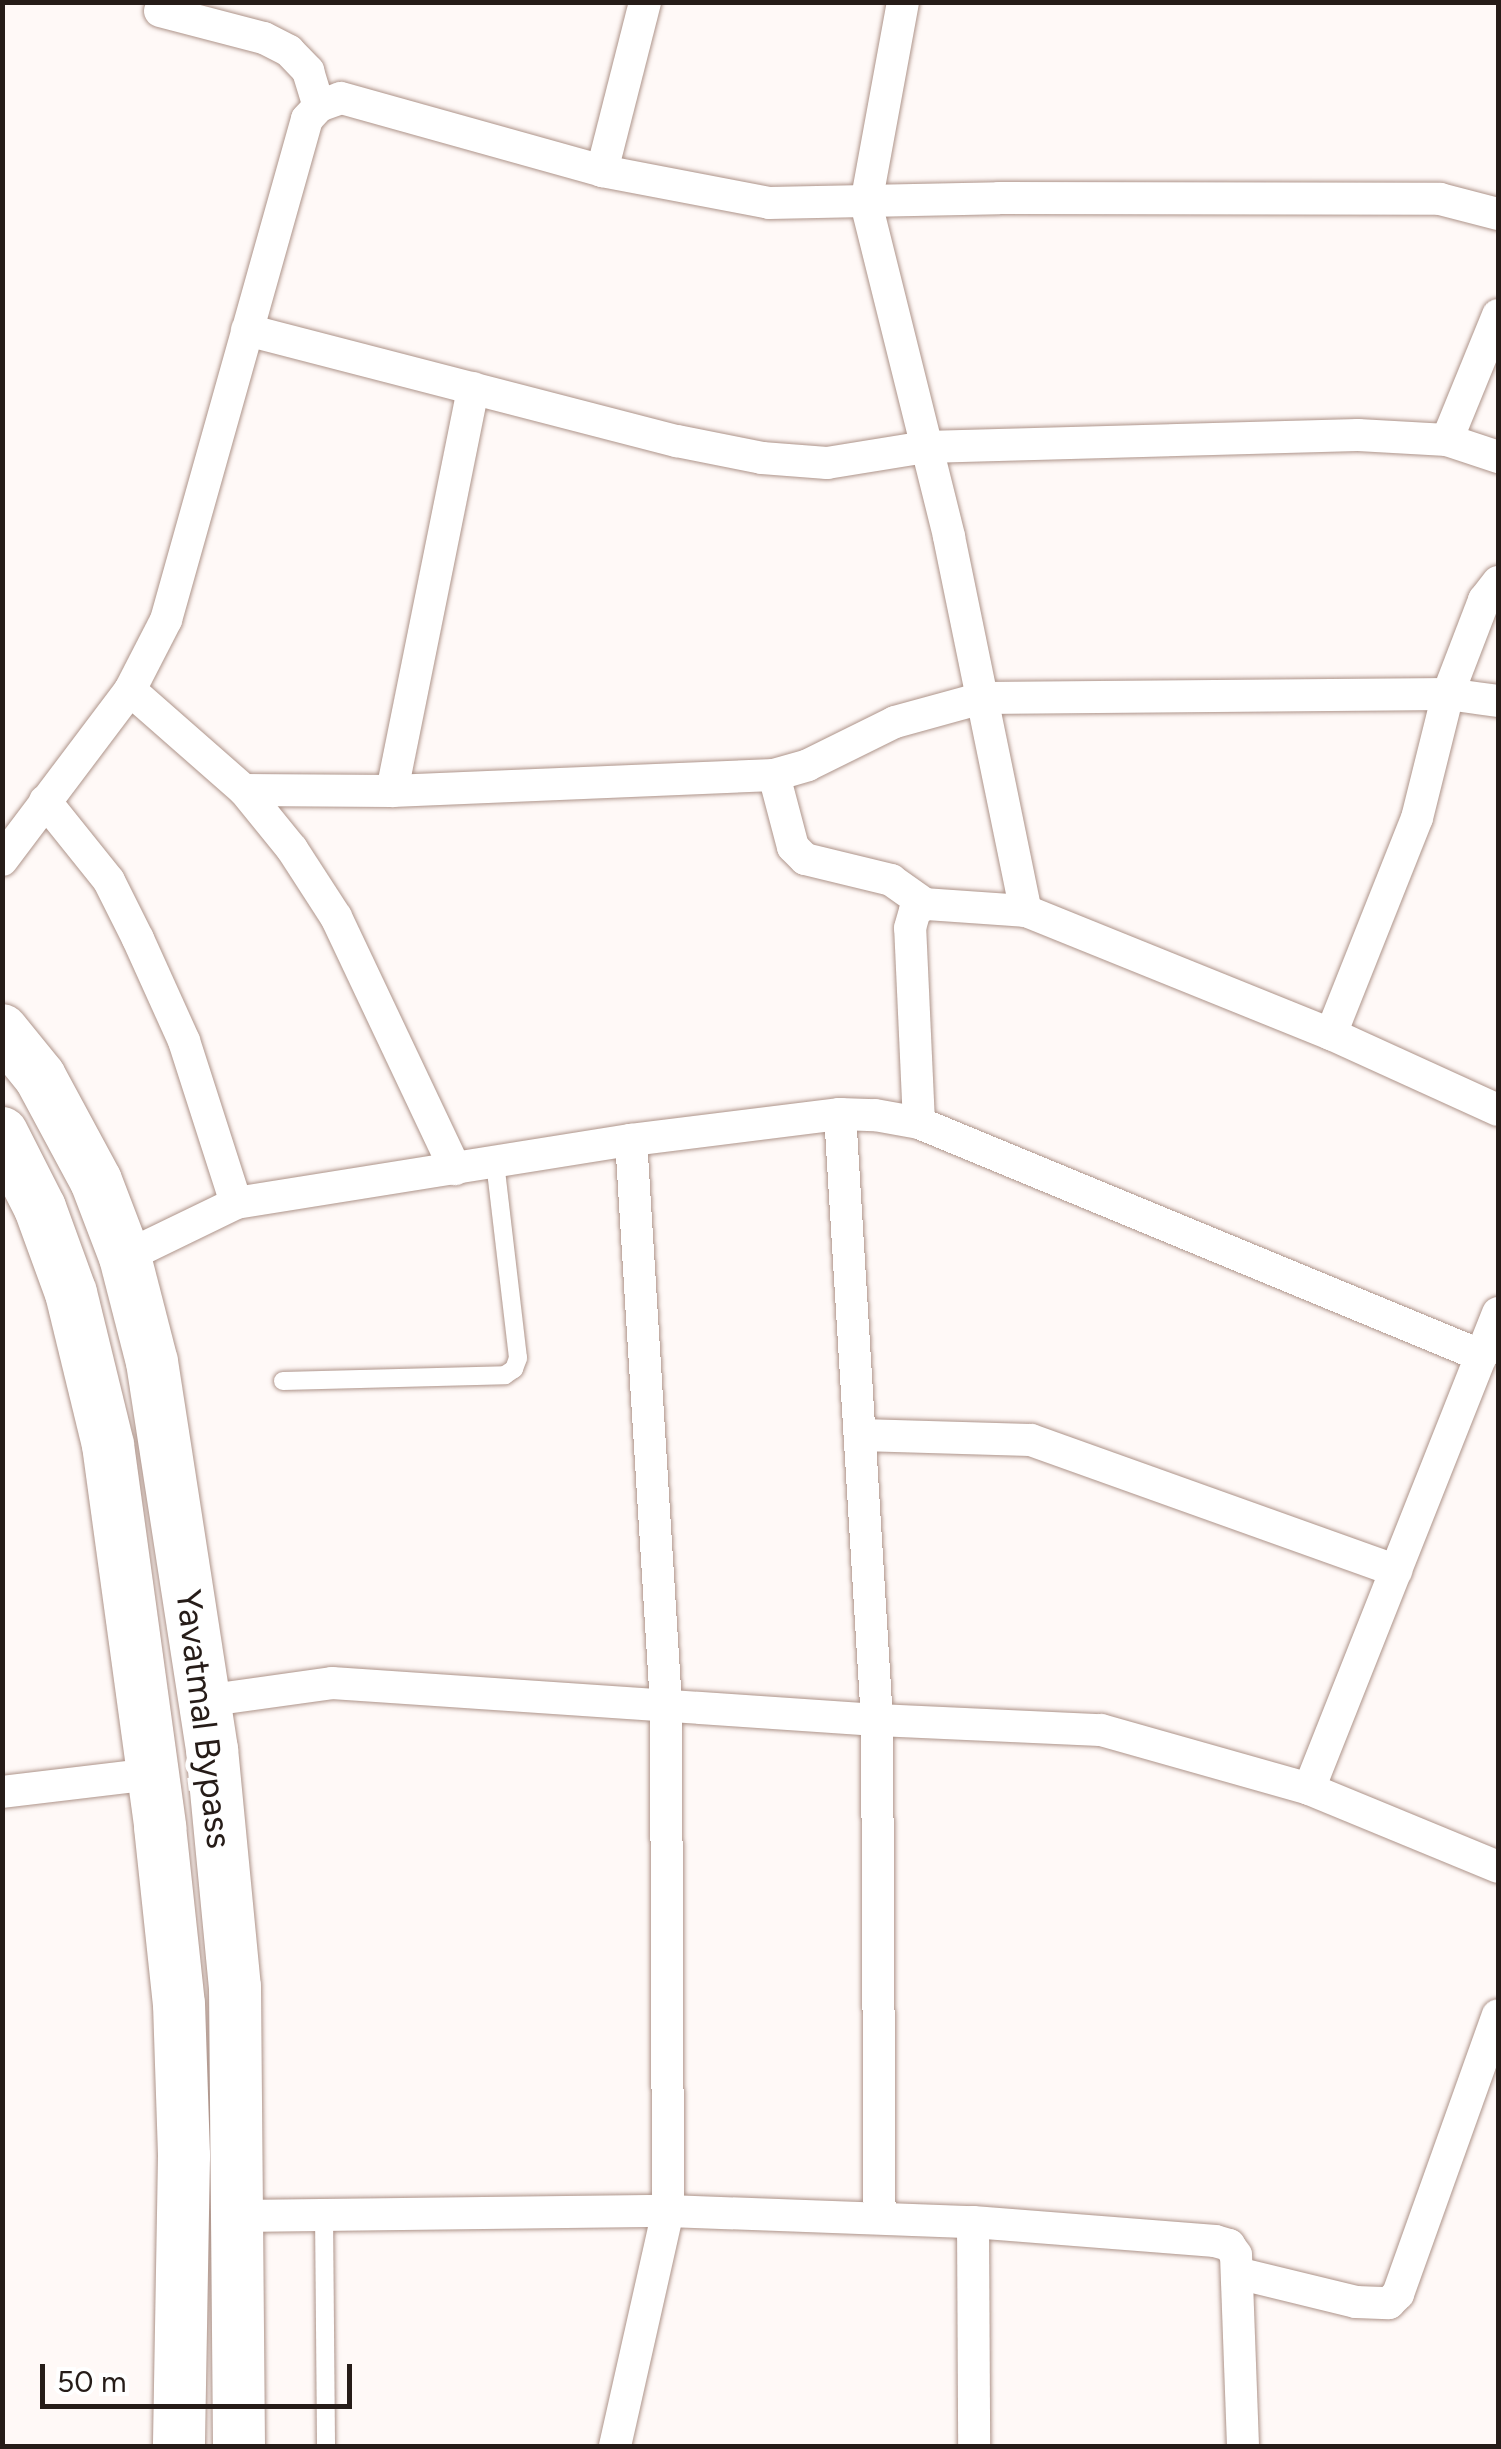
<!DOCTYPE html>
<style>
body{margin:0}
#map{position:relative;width:1501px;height:2449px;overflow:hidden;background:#fff9f7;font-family:Figtree,sans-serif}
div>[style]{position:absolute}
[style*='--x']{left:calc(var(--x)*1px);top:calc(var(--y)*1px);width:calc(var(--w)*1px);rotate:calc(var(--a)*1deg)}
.roads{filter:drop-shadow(0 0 2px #ae948a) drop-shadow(0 0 2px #ae948a)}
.service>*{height:18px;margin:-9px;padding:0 9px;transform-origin:9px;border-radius:9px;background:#fff}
.minor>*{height:32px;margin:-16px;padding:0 16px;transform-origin:16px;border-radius:16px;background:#fff}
.primary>*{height:52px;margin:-26px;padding:0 26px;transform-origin:26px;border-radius:26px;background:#fff}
span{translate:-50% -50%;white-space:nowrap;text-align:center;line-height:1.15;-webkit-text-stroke:10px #fff;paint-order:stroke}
.street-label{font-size:35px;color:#261c18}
.frame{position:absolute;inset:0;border:5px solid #261c18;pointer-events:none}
.scale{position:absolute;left:40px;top:2364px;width:312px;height:45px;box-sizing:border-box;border:5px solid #261c18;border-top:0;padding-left:12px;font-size:30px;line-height:35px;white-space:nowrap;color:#261c18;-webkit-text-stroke:8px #fff;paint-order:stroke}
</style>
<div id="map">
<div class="roads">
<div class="service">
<i style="--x:283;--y:1381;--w:222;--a:-1.5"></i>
<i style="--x:505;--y:1375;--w:11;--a:-34"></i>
<i style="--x:514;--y:1369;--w:12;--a:-70"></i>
<i style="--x:518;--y:1358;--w:196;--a:-96.7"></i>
<i style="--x:324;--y:2213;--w:233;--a:89.5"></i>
</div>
<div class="minor">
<i style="--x:903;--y:2;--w:204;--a:100.4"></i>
<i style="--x:866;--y:203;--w:344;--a:76"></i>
<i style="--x:949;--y:537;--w:382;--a:78.4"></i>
<i style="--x:160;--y:11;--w:107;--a:14.6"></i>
<i style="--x:264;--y:38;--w:28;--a:27"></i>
<i style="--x:289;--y:51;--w:28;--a:46"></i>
<i style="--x:308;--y:71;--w:37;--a:73"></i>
<i style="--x:602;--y:171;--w:174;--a:-75.7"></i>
<i style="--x:247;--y:330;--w:444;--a:14.5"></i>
<i style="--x:677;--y:441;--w:87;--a:11.3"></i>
<i style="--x:762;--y:458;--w:65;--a:4.4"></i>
<i style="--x:827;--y:463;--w:100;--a:-9.2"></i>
<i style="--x:926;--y:447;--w:432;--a:-1.6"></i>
<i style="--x:1358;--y:435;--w:89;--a:3.2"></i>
<i style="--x:1447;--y:440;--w:54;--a:18.4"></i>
<i style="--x:1447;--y:440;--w:135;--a:-67.8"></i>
<i style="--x:130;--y:690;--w:152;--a:41.3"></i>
<i style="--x:244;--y:790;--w:76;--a:50.9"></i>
<i style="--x:292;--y:849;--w:81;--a:57.1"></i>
<i style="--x:336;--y:917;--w:279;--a:64.7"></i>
<i style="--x:774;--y:775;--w:74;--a:75.2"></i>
<i style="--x:793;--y:847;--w:17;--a:45"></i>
<i style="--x:805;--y:859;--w:89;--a:13.7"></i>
<i style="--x:891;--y:880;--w:42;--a:35.2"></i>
<i style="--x:244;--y:790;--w:148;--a:0.4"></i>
<i style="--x:392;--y:791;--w:382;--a:-2.4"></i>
<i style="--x:774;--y:775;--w:35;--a:-16"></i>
<i style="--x:808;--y:765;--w:97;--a:-26.3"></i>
<i style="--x:895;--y:722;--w:90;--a:-15.4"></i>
<i style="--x:982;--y:698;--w:466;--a:-0.5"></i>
<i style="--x:1448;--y:694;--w:50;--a:8"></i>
<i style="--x:392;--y:791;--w:411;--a:-78.6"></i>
<i style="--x:45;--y:801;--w:102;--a:51.3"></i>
<i style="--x:109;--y:881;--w:65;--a:63.4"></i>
<i style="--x:138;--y:939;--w:112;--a:65.7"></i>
<i style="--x:184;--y:1041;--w:170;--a:72.2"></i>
<i style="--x:2;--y:860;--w:213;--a:-53"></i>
<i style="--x:130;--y:690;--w:79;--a:-62.8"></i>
<i style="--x:166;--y:620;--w:520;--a:-74.28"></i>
<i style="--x:307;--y:119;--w:18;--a:-47"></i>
<i style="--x:319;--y:106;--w:23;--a:-20"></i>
<i style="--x:341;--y:98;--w:271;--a:15.6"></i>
<i style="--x:602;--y:171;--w:170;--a:10.8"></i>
<i style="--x:769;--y:203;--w:230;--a:-1.2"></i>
<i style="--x:999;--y:198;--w:441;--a:0.1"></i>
<i style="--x:1440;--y:199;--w:60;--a:14.5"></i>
<i style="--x:1331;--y:1034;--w:232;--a:-68.3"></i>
<i style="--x:1417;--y:818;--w:128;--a:-76"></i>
<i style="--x:1448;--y:694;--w:101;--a:-69"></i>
<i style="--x:1484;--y:600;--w:23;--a:-52"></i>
<i style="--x:840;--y:1114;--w:607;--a:86.51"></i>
<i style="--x:877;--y:1720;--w:498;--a:89.7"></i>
<i style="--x:919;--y:1123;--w:195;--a:-92.6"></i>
<i style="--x:910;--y:928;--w:18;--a:-74"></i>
<i style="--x:915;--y:911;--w:12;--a:-35"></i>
<i style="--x:925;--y:904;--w:101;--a:4"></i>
<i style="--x:1026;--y:911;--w:329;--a:22"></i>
<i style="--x:1331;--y:1034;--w:183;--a:24.5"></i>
<i style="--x:125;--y:1257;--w:123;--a:-25.9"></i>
<i style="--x:236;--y:1203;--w:400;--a:-9.1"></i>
<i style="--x:631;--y:1140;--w:211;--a:-7.1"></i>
<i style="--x:840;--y:1114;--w:35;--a:2"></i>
<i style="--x:875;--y:1115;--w:45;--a:10.3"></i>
<i style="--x:919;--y:1123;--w:609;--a:22.48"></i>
<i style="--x:860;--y:1435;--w:171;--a:1.7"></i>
<i style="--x:1031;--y:1440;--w:388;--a:19.7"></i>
<i style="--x:204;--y:1701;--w:129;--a:-8"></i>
<i style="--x:332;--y:1683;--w:546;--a:3.88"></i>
<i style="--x:877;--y:1720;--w:224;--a:2.6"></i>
<i style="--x:1101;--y:1730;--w:216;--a:15.8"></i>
<i style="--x:1309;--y:1789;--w:204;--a:22.4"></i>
<i style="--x:1309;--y:1789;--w:512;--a:-68.34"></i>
<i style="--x:2;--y:1792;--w:151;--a:-6.8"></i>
<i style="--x:239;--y:2216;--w:429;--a:-0.7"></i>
<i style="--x:668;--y:2211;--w:305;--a:2.1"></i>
<i style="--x:973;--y:2222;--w:243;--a:4.5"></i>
<i style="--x:1215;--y:2241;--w:15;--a:16"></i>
<i style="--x:1229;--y:2245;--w:12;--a:55"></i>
<i style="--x:1236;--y:2255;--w:191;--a:87.9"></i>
<i style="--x:973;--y:2222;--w:224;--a:89.7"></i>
<i style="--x:1237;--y:2273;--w:122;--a:13.7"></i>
<i style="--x:1356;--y:2302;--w:33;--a:2"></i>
<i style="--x:1389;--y:2303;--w:13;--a:-45"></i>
<i style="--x:1398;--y:2294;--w:296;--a:-70.3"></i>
<i style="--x:615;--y:2446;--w:241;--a:-77.3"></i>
<i style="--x:668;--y:2211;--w:506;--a:-90.23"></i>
<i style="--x:666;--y:1705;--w:566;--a:-93.54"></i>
</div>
<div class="primary">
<i style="--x:2;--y:1030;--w:60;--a:51"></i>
<i style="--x:40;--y:1077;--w:118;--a:61.7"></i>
<i style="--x:96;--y:1181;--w:81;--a:69.1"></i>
<i style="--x:125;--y:1257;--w:108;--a:75.6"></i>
<i style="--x:152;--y:1362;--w:392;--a:81.2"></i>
<i style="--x:212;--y:1749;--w:239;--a:84.5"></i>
<i style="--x:235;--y:1987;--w:459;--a:89.5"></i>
<i style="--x:2;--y:1133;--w:84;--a:63.1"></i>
<i style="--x:40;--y:1208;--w:90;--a:70"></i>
<i style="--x:71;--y:1293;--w:156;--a:76.3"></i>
<i style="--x:108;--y:1445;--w:386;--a:82.2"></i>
<i style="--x:160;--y:1827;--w:178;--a:83.9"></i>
<i style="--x:179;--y:2004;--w:152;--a:88.1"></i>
<i style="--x:184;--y:2156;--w:290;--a:91"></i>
</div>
</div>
<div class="street-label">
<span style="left:204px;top:1719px;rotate:83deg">Yavatmal Bypass</span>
</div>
<div class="frame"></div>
<div class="scale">50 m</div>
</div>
